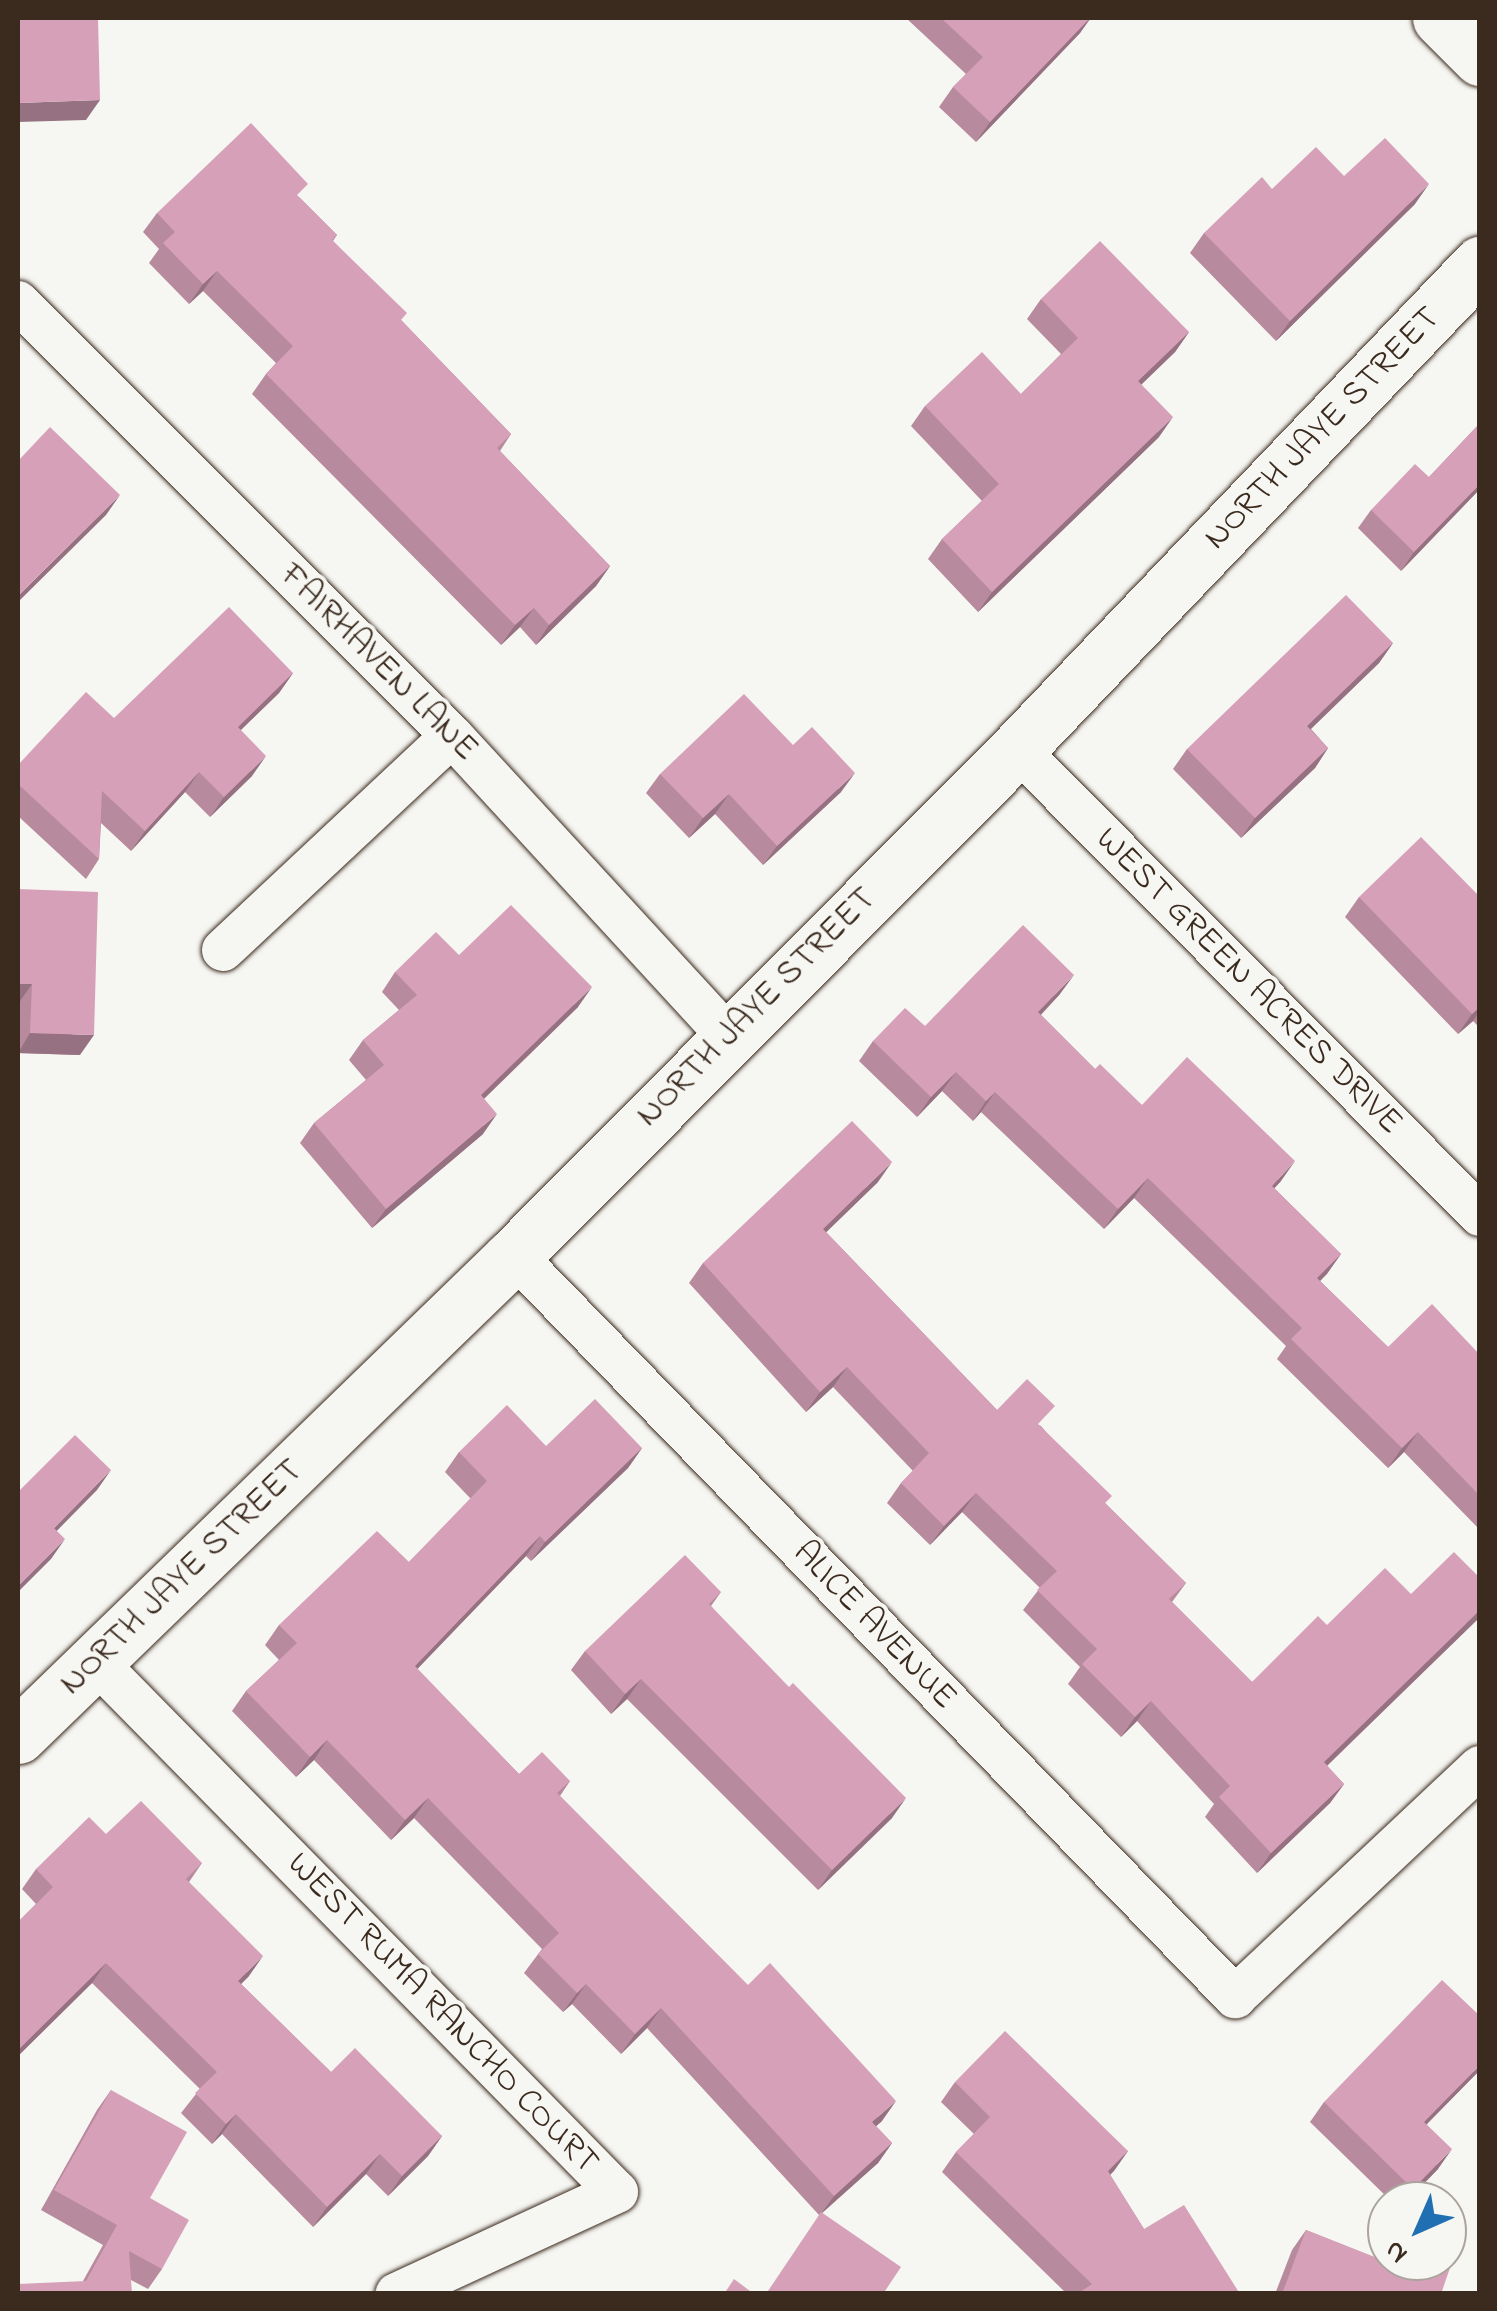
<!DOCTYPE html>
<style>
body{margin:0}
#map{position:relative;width:1497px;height:2311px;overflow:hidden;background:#f6f6f2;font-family:"Indie Flower",sans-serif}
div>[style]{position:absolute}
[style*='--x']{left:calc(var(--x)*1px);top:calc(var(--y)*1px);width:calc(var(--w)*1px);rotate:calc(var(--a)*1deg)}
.roads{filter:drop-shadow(0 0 2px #3b2a1e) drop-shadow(0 0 2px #3b2a1e)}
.street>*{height:42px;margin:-21px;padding:0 21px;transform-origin:21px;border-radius:21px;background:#f6f6f2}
.secondary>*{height:55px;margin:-27.5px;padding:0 27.5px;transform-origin:27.5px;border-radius:27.5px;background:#f6f6f2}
.wall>*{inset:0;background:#b88a9e}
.shaded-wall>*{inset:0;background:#967181}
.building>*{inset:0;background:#d6a1b8}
span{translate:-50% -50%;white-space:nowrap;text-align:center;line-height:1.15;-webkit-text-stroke:8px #f6f6f2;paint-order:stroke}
.street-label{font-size:35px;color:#3b2a1e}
.frame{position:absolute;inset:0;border:20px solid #3b2a1e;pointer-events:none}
.north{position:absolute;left:1367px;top:2181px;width:100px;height:100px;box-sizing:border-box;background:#f6f6f2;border:2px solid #aba49d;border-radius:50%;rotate:225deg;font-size:28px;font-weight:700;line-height:40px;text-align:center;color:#3b2a1e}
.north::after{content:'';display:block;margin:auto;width:35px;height:45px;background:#1f6fb2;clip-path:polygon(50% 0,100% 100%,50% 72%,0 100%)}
</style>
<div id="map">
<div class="roads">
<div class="street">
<i style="--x:18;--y:302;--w:614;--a:45"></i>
<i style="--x:452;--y:736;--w:406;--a:47.4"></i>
<i style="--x:1017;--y:749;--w:657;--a:45.19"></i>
<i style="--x:223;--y:950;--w:313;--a:-43.1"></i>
<i style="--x:514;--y:1255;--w:1035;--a:45.82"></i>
<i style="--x:1235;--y:1997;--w:336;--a:-43.2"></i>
<i style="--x:96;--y:1662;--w:743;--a:45.49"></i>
<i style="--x:617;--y:2192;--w:243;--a:155.2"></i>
</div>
<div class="secondary">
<i style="--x:1440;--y:18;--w:57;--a:45"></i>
<i style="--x:18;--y:1736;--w:691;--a:-44.12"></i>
<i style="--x:514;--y:1255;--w:713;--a:-45.17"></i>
<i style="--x:1017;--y:749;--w:671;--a:-46.33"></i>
</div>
</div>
<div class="wall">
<i style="clip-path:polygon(906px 18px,1091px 18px,1080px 33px,976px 142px,939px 107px,953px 87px,966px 74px)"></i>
<i style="clip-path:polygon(1344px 176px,1415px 204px,1276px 341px,1190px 253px,1204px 233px,1272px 189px)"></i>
<i style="clip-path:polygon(299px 197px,337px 235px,333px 241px,402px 321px,511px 434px,500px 451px,610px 566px,596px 586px,536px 645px,520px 627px,501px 645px,252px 394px,266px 374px,276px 363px,203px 291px,189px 304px,149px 263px,159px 249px,143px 232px,157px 213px)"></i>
<i style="clip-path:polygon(1041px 299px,1189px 332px,1175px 352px,1141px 385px,1159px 437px,978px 612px,928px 559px,942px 539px,982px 501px,911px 426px,925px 406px,1021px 394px,1061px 354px,1027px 319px)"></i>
<i style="clip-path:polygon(1480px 423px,1480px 492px,1478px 491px,1401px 571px,1358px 528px,1371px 510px,1429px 477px)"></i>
<i style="clip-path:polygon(1393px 643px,1379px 663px,1311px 729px,1328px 748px,1315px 768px,1241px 838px,1173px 769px,1187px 749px)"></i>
<i style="clip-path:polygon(293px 673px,279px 693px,241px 730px,252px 776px,210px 817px,185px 792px,131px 851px,101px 823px,99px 859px,86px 879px,18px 816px,18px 765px,114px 718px)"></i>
<i style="clip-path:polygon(793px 745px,841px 792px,763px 865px,715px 814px,689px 838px,646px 793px,660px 774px)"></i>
<i style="clip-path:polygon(18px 889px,80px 1055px,18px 1053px)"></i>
<i style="clip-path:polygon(1359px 897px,1480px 897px,1480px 1028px,1473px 1021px,1458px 1034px,1345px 917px)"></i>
<i style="clip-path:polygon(459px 955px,578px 1007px,484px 1099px,483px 1134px,372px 1228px,300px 1143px,314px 1123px,366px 1080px,349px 1060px,363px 1040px,399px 1010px,382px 992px,395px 972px)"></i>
<i style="clip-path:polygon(1060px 994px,1041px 1015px,1095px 1069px,1142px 1105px,1281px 1181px,1274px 1188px,1341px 1254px,1320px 1281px,1388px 1347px,1480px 1355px,1480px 1530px,1404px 1452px,1388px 1468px,1277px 1359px,1286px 1346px,1134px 1198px,1104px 1229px,981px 1112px,973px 1121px,942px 1091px,917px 1117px,859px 1061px,873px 1041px,925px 1026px)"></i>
<i style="clip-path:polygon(878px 1182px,826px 1232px,997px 1410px,1041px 1426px,1106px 1504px,1186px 1583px,1172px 1602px,1252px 1682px,1327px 1625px,1411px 1594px,1480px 1578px,1480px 1617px,1327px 1766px,1344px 1784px,1330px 1803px,1257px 1873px,1205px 1817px,1214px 1804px,1137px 1721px,1121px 1737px,1068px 1684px,1080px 1667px,1023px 1610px,1040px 1588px,962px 1512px,930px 1545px,887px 1503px,901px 1483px,913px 1471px,833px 1387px,806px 1412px,689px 1283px,703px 1263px)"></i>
<i style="clip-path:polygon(546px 1446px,642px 1448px,628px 1468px,531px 1561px,526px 1556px,417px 1669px,519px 1774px,570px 1781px,560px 1796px,882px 2121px,876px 2126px,892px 2143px,878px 2163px,819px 2215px,647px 2028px,621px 2054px,572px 2004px,563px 2012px,524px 1973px,542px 1949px,414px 1818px,391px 1840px,314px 1760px,296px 1777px,232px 1711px,246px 1691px,279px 1660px,265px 1645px,279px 1625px,409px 1562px,471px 1499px,445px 1472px,459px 1452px)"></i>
<i style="clip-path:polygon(721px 1592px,711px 1606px,892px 1818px,818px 1890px,627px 1699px,611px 1714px,571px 1670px,585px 1651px)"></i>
<i style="clip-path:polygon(106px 1834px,202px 1863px,189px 1882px,249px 1976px,241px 1984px,331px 2072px,442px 2136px,428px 2156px,388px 2196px,366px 2174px,313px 2227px,222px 2134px,212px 2144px,181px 2113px,200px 2089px,92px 1983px,18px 2056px,18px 1922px,36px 1904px,22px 1889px,36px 1869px)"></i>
<i style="clip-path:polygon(1480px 2070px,1427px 2124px,1438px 2169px,1407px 2201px,1391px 2201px,1310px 2122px,1324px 2102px)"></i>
<i style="clip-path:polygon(955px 2082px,1128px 2151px,1110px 2175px,1144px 2229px,1240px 2294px,1067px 2294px,942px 2172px,956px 2152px,974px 2134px,941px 2102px)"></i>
<i style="clip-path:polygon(111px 2090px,150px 2198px,162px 2269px,148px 2289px,131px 2280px,83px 2281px,103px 2245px,41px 2210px,97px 2110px)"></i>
<i style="clip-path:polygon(1306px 2230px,1399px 2267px,1403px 2261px,1447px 2261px,1441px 2294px,1275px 2294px,1292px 2250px)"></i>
</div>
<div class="shaded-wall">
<i style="clip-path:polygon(1090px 18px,1080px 33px,976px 142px,990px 122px)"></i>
<i style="clip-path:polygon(100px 100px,86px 120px,18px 122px,18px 103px)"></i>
<i style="clip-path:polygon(1429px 184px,1415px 204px,1276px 341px,1290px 321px)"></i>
<i style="clip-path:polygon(217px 271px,203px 291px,189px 304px,203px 284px)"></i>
<i style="clip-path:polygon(1189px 332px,1175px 352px,1124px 401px,1138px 381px)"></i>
<i style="clip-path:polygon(1173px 417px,1159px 437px,978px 612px,992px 592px)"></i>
<i style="clip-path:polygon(1480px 484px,1480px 489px,1401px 571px,1414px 552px)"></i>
<i style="clip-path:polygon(120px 495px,106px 515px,18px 602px,18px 596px)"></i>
<i style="clip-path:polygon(610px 566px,596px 586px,536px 645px,549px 625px)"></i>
<i style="clip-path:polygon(534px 608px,520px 627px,501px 645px,515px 625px)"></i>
<i style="clip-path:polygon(1393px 643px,1379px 663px,1293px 746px,1307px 726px)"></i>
<i style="clip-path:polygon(293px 673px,279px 693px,224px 746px,238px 727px)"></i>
<i style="clip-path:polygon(1328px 748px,1315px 768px,1241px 838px,1255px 818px)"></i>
<i style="clip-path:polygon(266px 756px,252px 776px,210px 817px,224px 797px)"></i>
<i style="clip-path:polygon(199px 772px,185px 792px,131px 851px,145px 831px)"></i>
<i style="clip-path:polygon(855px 773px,841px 792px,763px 865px,777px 846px)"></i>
<i style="clip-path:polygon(729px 794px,715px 814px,689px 838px,703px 818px)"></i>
<i style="clip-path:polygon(1074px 975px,1060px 994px,1024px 1032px,1038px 1012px)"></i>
<i style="clip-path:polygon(18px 984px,32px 984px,18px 1004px)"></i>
<i style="clip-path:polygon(592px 987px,578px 1007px,467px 1115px,481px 1095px)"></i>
<i style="clip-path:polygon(1480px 1007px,1480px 1011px,1473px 1021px,1458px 1034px,1472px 1014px)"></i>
<i style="clip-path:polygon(30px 1033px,94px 1035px,80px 1055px,18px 1053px)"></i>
<i style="clip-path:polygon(956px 1072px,942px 1091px,917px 1117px,931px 1097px)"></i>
<i style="clip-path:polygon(995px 1092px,981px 1112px,973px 1121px,986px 1101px)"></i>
<i style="clip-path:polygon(497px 1114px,483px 1134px,372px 1228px,386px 1209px)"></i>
<i style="clip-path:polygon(1295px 1161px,1281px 1181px,1258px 1206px,1272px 1186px)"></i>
<i style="clip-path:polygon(892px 1162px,878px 1182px,809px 1249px,823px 1229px)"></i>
<i style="clip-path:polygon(1148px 1178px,1134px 1198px,1104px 1229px,1118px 1209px)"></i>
<i style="clip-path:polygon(1341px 1254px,1327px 1274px,1303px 1298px,1317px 1278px)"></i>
<i style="clip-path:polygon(847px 1367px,833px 1387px,806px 1412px,820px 1392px)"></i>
<i style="clip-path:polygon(1418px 1432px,1404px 1452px,1388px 1468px,1402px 1448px)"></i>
<i style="clip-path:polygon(642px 1448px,628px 1468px,531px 1561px,545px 1542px)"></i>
<i style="clip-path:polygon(111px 1470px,97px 1490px,40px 1548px,54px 1528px)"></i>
<i style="clip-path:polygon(976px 1493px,962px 1512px,930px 1545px,944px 1526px)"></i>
<i style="clip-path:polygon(540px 1536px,526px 1556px,401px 1686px,415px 1666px)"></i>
<i style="clip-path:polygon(65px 1539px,51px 1559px,18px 1592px,18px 1586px)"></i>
<i style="clip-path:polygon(1480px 1610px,1480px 1617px,1310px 1782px,1324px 1762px)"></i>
<i style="clip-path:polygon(641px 1679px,627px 1699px,611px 1714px,625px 1694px)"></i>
<i style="clip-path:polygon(1151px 1701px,1137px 1721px,1121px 1737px,1135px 1717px)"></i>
<i style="clip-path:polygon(327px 1740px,314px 1760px,296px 1777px,310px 1757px)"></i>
<i style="clip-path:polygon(1344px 1784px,1330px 1803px,1257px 1873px,1271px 1853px)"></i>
<i style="clip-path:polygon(428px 1798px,414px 1818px,391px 1840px,405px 1820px)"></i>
<i style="clip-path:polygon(906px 1798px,892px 1818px,818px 1890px,832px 1870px)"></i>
<i style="clip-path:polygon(263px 1956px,249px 1976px,224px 2001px,238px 1981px)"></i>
<i style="clip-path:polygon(106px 1963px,92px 1983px,18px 2056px,18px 2050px)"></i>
<i style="clip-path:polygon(586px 1984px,572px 2004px,563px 2012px,577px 1993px)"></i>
<i style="clip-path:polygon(661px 2008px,647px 2028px,621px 2054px,635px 2034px)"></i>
<i style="clip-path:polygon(1480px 2065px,1480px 2070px,1410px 2141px,1424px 2122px)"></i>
<i style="clip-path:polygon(896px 2101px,882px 2121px,858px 2142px,872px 2122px)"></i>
<i style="clip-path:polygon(236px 2114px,222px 2134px,212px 2144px,226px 2124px)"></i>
<i style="clip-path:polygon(442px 2136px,428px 2156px,388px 2196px,402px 2176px)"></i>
<i style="clip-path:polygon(892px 2143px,878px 2163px,820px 2215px,834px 2196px)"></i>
<i style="clip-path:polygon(1452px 2149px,1438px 2169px,1407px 2201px,1405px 2201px,1413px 2189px)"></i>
<i style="clip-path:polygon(1128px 2151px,1114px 2171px,1094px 2191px,1108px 2171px)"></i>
<i style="clip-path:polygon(380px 2154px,366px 2174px,313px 2227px,327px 2207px)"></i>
</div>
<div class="building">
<i style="clip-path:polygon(18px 18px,98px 18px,100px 100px,18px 103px)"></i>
<i style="clip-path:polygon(941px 18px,1090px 18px,990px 122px,953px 87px,983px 57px)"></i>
<i style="clip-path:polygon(251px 123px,308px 184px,297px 195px,337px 235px,332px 240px,407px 313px,401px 320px,511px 434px,497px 448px,610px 566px,549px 625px,534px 608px,515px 625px,266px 374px,293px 346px,217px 271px,203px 284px,163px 243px,175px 232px,157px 213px)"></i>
<i style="clip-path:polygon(1385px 138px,1429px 184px,1290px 321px,1204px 233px,1262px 177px,1272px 189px,1316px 147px,1344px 176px)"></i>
<i style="clip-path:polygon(1100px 241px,1189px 332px,1138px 381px,1173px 417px,992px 592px,942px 539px,999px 484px,925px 406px,982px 352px,1021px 394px,1078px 338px,1041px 299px)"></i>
<i style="clip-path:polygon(1480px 423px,1480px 484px,1414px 552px,1371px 510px,1415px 464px,1429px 477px)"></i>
<i style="clip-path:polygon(50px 427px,120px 495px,18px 596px,18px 461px)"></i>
<i style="clip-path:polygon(1346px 595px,1393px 643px,1307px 726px,1328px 748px,1255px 818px,1187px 749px)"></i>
<i style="clip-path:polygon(229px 607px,293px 673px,238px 727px,266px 756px,224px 797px,199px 772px,145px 831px,102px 791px,99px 859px,18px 784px,18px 765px,86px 692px,114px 718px)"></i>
<i style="clip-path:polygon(744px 694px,793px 745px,812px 727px,855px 773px,777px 846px,729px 794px,703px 818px,660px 774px)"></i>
<i style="clip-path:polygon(1421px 837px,1480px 897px,1480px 1007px,1472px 1014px,1359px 897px)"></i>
<i style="clip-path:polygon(18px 889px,98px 892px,94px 1035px,30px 1033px,32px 984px,18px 984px)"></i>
<i style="clip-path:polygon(511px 905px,592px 987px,481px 1095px,497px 1114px,386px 1209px,314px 1123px,384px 1065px,363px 1040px,417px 995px,395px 972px,436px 932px,459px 955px)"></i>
<i style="clip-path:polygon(1023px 925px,1074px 975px,1038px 1012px,1095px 1069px,1100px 1064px,1142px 1105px,1187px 1057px,1295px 1161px,1272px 1186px,1341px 1254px,1317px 1278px,1388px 1347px,1432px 1304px,1480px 1355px,1480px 1496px,1418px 1432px,1402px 1448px,1291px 1339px,1302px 1328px,1148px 1178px,1118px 1209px,995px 1092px,986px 1101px,956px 1072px,931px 1097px,873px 1041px,905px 1008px,925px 1026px)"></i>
<i style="clip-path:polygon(852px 1121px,892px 1162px,823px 1229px,997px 1410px,1027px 1379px,1055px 1406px,1038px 1424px,1112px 1496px,1105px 1503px,1186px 1583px,1169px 1599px,1252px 1682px,1318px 1616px,1327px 1625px,1385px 1568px,1411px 1594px,1454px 1552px,1480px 1578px,1480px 1610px,1324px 1762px,1344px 1784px,1271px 1853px,1219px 1797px,1230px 1786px,1151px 1701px,1135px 1717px,1082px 1664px,1097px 1649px,1037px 1590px,1057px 1571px,976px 1493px,944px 1526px,901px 1483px,929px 1453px,847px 1367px,820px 1392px,703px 1263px)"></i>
<i style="clip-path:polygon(595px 1399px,642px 1448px,545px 1542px,540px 1536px,415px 1666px,519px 1774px,542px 1752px,570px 1781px,557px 1793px,748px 1985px,770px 1963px,896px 2101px,872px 2122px,892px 2143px,834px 2196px,661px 2008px,635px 2034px,586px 1984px,577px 1993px,538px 1954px,559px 1933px,428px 1798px,405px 1820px,327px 1740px,310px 1757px,246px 1691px,297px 1643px,279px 1625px,377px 1531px,409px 1562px,487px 1481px,459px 1452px,507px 1405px,546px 1446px)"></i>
<i style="clip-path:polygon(75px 1435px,111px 1470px,54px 1528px,65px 1539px,18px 1586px,18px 1492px)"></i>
<i style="clip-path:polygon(685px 1555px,721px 1592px,709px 1604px,789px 1687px,793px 1683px,906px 1798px,832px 1870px,641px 1679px,625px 1694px,585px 1651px)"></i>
<i style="clip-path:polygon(141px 1801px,202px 1863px,186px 1879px,263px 1956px,238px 1981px,331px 2072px,355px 2048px,442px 2136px,402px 2176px,380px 2154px,327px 2207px,236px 2114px,226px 2124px,195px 2093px,217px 2072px,106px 1963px,18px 2050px,18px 1922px,53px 1887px,36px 1869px,89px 1817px,106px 1834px)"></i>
<i style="clip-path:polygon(1442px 1980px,1480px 2016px,1480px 2065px,1424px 2122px,1452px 2149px,1413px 2189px,1324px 2102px)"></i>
<i style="clip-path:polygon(1005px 2031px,1128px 2151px,1108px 2171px,1144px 2229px,1184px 2205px,1240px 2294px,1077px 2294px,1092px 2284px,956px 2152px,990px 2117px,955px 2082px)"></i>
<i style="clip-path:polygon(111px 2090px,187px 2132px,150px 2198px,189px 2220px,162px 2269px,129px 2251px,132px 2294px,18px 2294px,18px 2284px,86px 2281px,117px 2225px,54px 2190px)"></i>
<i style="clip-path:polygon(821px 2212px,901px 2267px,883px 2294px,766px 2294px)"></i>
<i style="clip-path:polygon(1306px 2230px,1405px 2269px,1408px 2261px,1447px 2260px,1452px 2262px,1441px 2294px,1282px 2294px)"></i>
<i style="clip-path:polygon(734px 2279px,754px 2294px,724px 2294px)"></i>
</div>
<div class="street-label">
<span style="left:1323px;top:429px;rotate:-46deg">NORTH JAYE STREET</span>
<span style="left:378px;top:663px;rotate:45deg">FAIRHAVEN LANE</span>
<span style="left:1248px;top:982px;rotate:45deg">WEST GREEN ACRES DRIVE</span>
<span style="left:757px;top:1008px;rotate:-45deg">NORTH JAYE STREET</span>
<span style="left:182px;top:1578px;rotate:-44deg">NORTH JAYE STREET</span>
<span style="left:874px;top:1626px;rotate:46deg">ALICE AVENUE</span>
<span style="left:442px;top:2014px;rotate:46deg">WEST RUMA RANCHO COURT</span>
</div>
<div class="frame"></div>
<div class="north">N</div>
</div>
